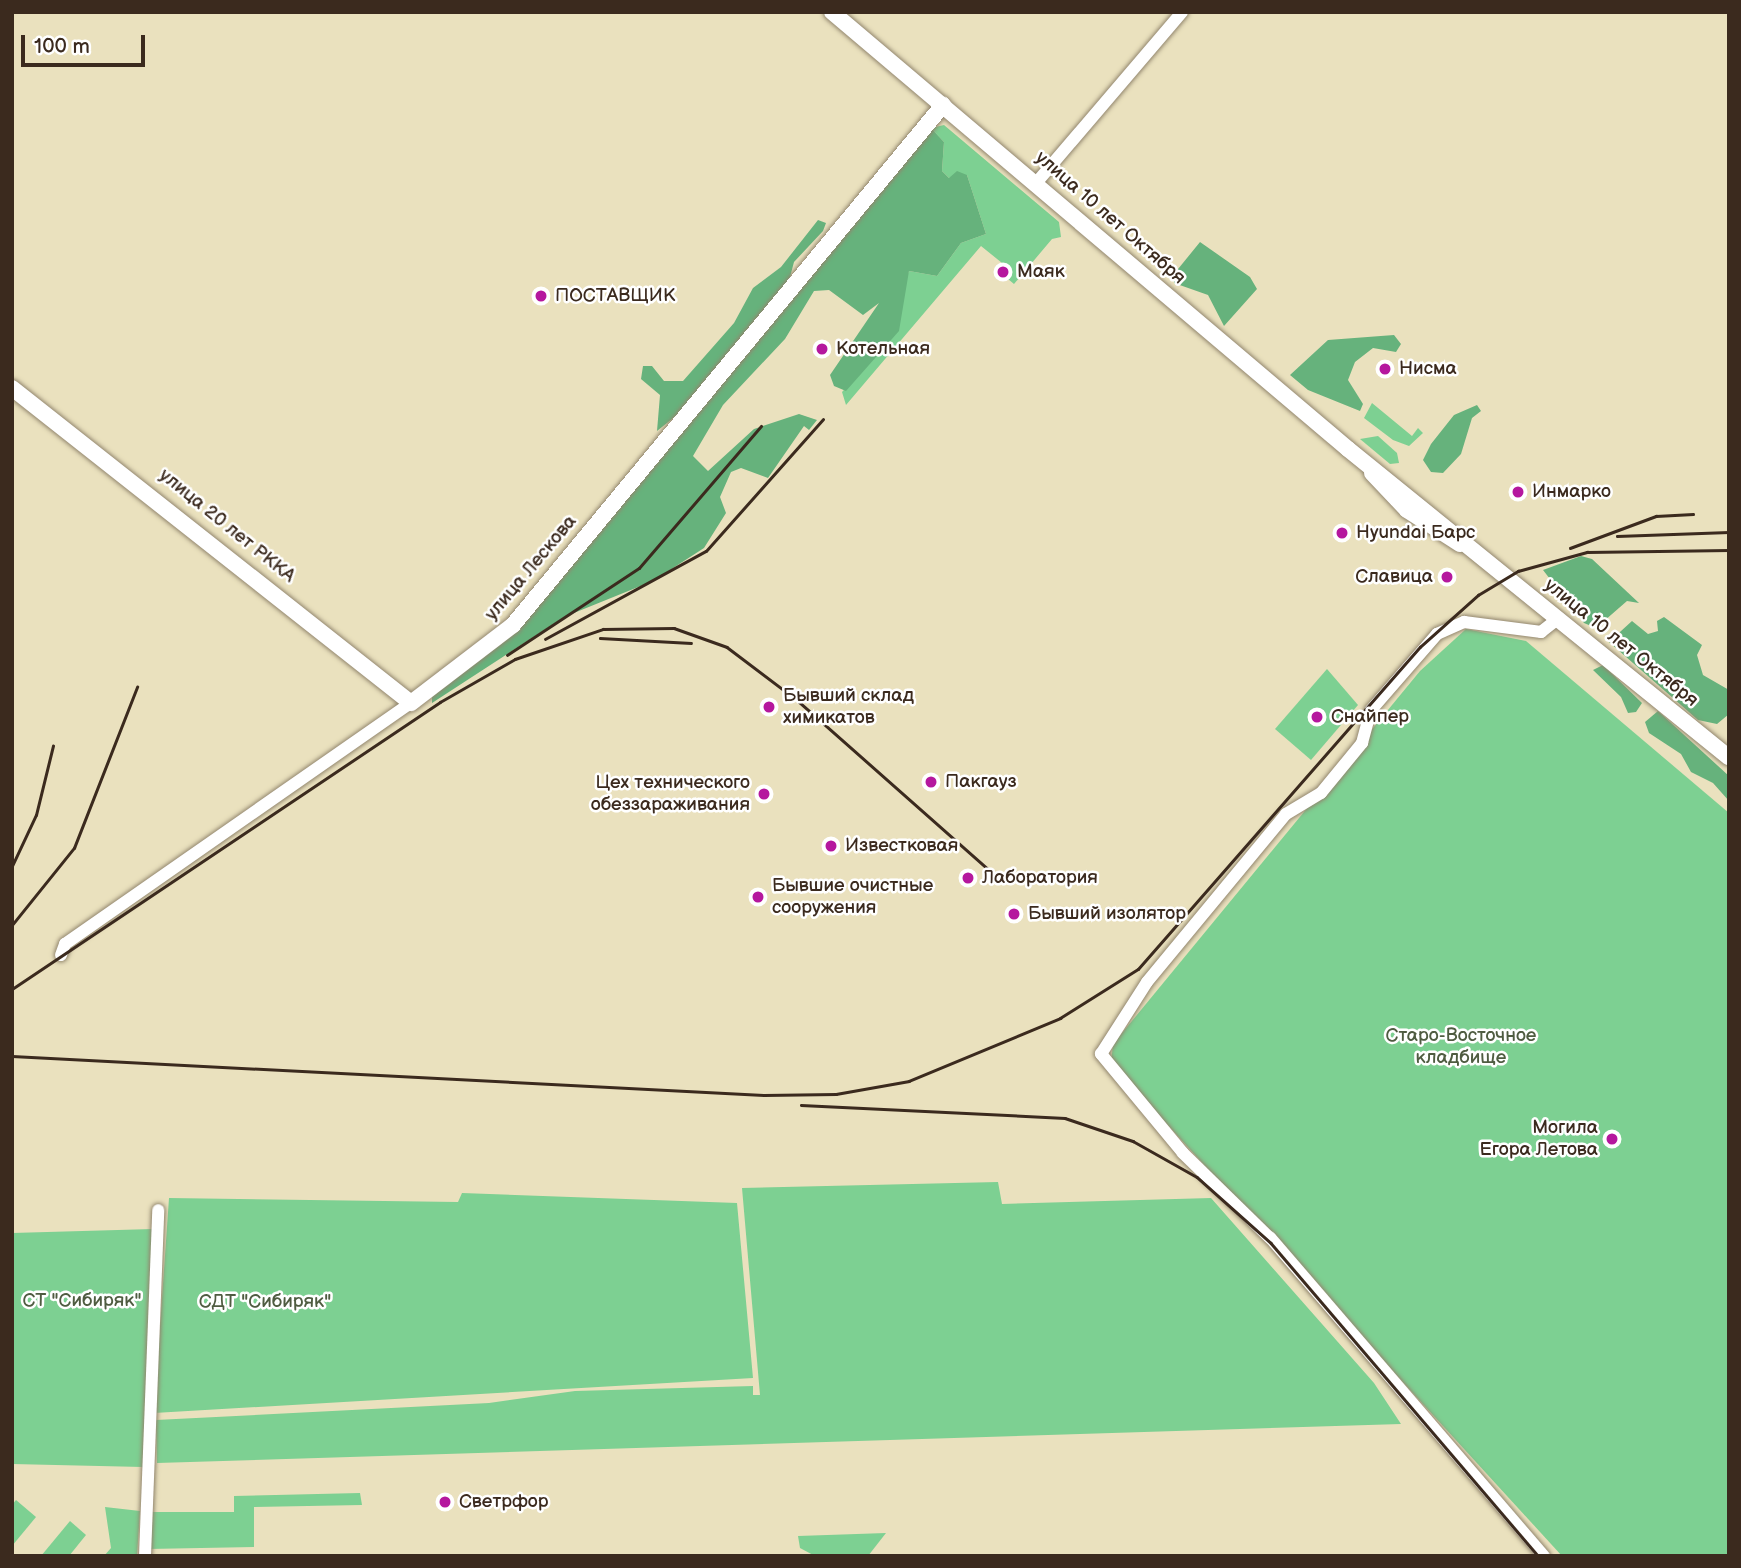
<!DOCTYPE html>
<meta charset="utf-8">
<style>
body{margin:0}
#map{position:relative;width:1741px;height:1568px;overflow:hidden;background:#eae1be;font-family:"Balsamiq Sans",sans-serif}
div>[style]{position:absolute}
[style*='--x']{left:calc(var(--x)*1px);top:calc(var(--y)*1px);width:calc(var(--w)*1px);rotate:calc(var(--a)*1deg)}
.green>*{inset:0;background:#7dd092}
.forest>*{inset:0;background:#66b27c}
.roads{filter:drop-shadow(0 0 2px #92866e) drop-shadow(0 0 2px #92866e)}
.minor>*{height:12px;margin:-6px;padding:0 6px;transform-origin:6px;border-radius:6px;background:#fff}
.major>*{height:16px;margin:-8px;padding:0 8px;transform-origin:8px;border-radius:8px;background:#fff}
.rail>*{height:2.5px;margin:-1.25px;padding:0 1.25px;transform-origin:1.25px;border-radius:1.25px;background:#3b2a1e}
.dots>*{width:19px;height:19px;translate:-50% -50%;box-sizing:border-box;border:4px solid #fff;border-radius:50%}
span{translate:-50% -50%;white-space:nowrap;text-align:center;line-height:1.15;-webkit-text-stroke:5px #fff;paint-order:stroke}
.street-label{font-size:19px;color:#3b2a1e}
.poi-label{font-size:19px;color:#3b2a1e}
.left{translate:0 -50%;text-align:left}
.right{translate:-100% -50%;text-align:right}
.park-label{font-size:19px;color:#4f5c41}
.frame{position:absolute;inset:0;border:14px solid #3b2a1e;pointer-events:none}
.scale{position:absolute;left:21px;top:35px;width:124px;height:32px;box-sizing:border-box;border:4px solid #3b2a1e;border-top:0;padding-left:9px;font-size:21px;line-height:24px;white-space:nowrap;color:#3b2a1e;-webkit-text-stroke:5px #fff;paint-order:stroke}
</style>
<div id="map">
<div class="green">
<i style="clip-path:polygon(944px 125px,1059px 222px,1061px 237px,1052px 239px,1014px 284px,1002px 274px,1007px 267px,981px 246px,846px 405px,842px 392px,877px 355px,909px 271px,937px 276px,961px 243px,986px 234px,967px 175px,949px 178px,942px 171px,944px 142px,931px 128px)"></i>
<i style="clip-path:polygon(1372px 403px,1412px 436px,1418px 428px,1423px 433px,1409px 446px,1393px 440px,1364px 418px)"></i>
<i style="clip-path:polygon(1378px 436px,1397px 453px,1399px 463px,1390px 464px,1360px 439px)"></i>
<i style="clip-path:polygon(1466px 629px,1526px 641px,1729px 813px,1729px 1556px,1562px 1556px,1111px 1063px,1113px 1044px,1420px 671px)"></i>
<i style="clip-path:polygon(1327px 669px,1358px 705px,1311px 760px,1275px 729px)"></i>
<i style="clip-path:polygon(998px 1182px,1002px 1204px,1211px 1198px,1374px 1383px,1401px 1424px,157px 1463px,156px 1420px,489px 1403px,575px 1391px,753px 1386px,753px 1395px,760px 1395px,742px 1188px)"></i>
<i style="clip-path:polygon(462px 1193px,737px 1203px,753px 1378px,154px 1413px,169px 1198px,458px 1202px)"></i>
<i style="clip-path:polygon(153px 1229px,143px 1467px,12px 1464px,12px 1233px)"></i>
<i style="clip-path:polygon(360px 1493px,362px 1505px,254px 1507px,254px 1547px,148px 1549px,150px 1512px,234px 1512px,234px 1496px)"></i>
<i style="clip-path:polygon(16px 1500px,36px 1517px,12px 1546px,12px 1505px)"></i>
<i style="clip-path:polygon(105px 1507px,140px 1511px,137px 1556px,104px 1556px,111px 1548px)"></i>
<i style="clip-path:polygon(70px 1521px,86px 1535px,69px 1556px,41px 1556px)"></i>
<i style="clip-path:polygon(886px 1533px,868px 1556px,815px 1556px,800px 1548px,798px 1536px)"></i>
</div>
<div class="forest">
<i style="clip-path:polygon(931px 128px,944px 142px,942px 171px,949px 178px,957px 171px,967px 175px,986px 234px,961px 243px,937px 276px,909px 271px,899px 331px,846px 391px,834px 386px,830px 375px,879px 303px,863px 315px,829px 290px,814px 291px,785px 339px,723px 405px,693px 456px,708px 471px,754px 429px,799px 414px,817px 420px,809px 430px,804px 426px,768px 478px,741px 468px,731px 472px,720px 497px,726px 513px,704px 548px,653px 581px,564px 617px,432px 703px,432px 695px,466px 670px)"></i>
<i style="clip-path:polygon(818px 220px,826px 223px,823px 231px,794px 262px,789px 281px,682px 411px,657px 431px,660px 395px,641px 379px,643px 366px,652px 366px,664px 381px,683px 381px,734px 323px,753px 288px,781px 267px)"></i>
<i style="clip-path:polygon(1200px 242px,1250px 277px,1257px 289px,1224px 326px,1208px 295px,1174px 283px,1174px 274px)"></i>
<i style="clip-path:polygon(1394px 335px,1401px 344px,1396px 352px,1373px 348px,1355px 362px,1348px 380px,1363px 404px,1360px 411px,1308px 390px,1290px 375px,1328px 340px)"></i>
<i style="clip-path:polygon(1477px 405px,1481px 411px,1472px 418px,1461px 454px,1443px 473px,1431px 472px,1423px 460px,1431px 444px,1454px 415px)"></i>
<i style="clip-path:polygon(1581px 556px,1592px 559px,1639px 603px,1627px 601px,1596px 628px,1584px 623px,1543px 570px)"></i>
<i style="clip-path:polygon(1664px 617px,1702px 645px,1697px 655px,1703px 675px,1729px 690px,1729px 714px,1717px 724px,1698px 720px,1609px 642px,1632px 621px,1648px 634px,1658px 631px,1657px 621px)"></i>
<i style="clip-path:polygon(1603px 665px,1642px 703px,1636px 712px,1628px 713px,1621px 697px,1593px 670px)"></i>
<i style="clip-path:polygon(1658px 711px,1729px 776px,1729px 801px,1713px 783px,1691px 772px,1681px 754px,1649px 733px,1645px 722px)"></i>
</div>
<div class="roads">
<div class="minor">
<i style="--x:1037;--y:182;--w:223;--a:-49.5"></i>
<i style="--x:61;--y:955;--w:12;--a:-70"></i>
<i style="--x:65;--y:944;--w:422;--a:-34.9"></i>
<i style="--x:145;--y:1556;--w:346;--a:-87.8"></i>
<i style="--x:1544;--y:1556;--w:420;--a:-130.7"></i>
<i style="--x:1270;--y:1238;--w:122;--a:-135.7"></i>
<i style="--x:1183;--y:1153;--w:129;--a:-129.6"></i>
<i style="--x:1101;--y:1054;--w:85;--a:-57.4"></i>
<i style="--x:1147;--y:982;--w:218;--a:-50.4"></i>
<i style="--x:1286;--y:814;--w:41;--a:-31"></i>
<i style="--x:1321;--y:793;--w:65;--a:-50.6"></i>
<i style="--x:1362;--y:743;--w:34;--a:-75"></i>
<i style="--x:1371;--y:710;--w:101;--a:-49"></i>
<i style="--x:1437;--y:634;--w:30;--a:-24"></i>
<i style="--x:1464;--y:622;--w:78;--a:7.4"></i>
<i style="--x:1541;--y:632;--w:23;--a:-38"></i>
</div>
<div class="major">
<i style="--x:832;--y:12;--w:676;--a:40.26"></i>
<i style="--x:1348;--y:449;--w:490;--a:39"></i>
<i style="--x:12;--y:388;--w:508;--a:38.29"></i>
<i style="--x:411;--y:703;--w:128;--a:-37.4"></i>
<i style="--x:513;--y:625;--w:675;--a:-50.41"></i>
<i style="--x:1372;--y:473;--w:51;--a:46.6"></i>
<i style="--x:1407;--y:510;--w:63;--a:32.7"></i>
</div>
</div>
<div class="rail">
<i style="--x:1617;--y:536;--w:112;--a:-2"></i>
<i style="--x:1570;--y:548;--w:92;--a:-20.4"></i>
<i style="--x:1656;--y:516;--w:37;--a:-3"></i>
<i style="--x:600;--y:638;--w:91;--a:3.1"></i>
<i style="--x:545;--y:639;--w:183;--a:-28.7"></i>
<i style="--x:706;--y:551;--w:176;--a:-48.4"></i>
<i style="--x:507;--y:655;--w:158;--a:-33.4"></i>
<i style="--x:639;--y:568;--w:187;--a:-49.3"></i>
<i style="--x:12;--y:866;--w:56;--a:-64.8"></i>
<i style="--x:36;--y:815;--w:71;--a:-76.2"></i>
<i style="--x:12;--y:925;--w:99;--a:-51.2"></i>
<i style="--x:74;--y:848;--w:173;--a:-68.6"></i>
<i style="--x:12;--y:989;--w:515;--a:-33.84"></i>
<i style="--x:440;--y:702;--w:86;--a:-29.8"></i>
<i style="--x:515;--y:659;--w:93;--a:-18.8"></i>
<i style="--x:603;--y:629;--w:71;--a:-0.8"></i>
<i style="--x:674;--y:628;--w:56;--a:19.7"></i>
<i style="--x:727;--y:647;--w:88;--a:37.1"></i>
<i style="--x:797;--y:700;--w:270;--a:41.5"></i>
<i style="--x:12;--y:1056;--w:753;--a:2.97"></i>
<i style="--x:764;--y:1095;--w:72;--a:-0.8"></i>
<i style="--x:836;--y:1094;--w:74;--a:-10.1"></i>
<i style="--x:909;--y:1081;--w:164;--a:-22.6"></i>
<i style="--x:1060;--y:1018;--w:92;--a:-32.1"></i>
<i style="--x:1138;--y:969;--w:428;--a:-48.8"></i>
<i style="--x:1420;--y:647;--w:78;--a:-41.9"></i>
<i style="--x:1478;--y:595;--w:47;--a:-31"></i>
<i style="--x:1518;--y:571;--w:72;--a:-15.4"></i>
<i style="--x:1587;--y:552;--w:142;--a:-0.8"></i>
<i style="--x:801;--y:1105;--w:264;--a:2.8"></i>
<i style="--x:1065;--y:1118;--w:72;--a:18.7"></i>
<i style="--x:1133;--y:1141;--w:73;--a:29.4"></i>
<i style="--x:1197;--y:1177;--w:99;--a:41.7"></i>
<i style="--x:1271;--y:1243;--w:411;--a:49.5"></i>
</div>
<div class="dots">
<i style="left:1003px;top:272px;background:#b5179e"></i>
<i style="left:541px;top:296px;background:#b5179e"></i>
<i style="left:822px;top:349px;background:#b5179e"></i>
<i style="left:1385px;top:369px;background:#b5179e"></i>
<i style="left:1518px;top:492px;background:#b5179e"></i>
<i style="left:1342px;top:533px;background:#b5179e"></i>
<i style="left:1447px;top:577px;background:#b5179e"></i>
<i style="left:769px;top:707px;background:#b5179e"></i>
<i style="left:1317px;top:717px;background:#b5179e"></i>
<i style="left:931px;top:782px;background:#b5179e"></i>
<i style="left:764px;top:794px;background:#b5179e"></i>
<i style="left:831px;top:846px;background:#b5179e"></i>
<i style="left:968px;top:878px;background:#b5179e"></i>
<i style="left:758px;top:897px;background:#b5179e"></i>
<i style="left:1014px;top:914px;background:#b5179e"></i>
<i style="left:1612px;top:1139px;background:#b5179e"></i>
<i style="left:445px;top:1502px;background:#b5179e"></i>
</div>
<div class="street-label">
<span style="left:1110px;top:218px;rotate:41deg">улица 10 лет Октября</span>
<span style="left:227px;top:526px;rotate:39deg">улица 20 лет РККА</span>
<span style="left:531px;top:568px;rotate:-50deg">улица Лескова</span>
<span style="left:1621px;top:643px;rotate:39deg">улица 10 лет Октября</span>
</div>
<div class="poi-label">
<span class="left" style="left:1017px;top:272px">Маяк</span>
<span class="left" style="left:555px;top:296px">ПОСТАВЩИК</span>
<span class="left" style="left:836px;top:349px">Котельная</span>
<span class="left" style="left:1399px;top:369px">Нисма</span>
<span class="left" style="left:1532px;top:492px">Инмарко</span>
<span class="left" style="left:1356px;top:533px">Hyundai Барс</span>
<span class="right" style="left:1433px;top:577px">Славица</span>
<span class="left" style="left:783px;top:707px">Бывший склад<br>химикатов</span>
<span class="left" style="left:1331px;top:717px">Снайпер</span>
<span class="left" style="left:945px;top:782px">Пакгауз</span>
<span class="right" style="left:750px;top:794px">Цех технического<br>обеззараживания</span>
<span class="left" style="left:845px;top:846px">Известковая</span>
<span class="left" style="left:982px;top:878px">Лаборатория</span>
<span class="left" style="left:772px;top:897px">Бывшие очистные<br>сооружения</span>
<span class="left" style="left:1028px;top:914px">Бывший изолятор</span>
<span class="right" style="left:1598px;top:1139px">Могила<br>Егора Летова</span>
<span class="left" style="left:459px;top:1502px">Светрфор</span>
</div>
<div class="park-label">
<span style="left:1461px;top:1047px">Старо-Восточное<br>кладбище</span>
<span style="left:82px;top:1301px">СТ "Сибиряк"</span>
<span style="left:265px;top:1302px">СДТ "Сибиряк"</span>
</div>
<div class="frame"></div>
<div class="scale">100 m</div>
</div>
